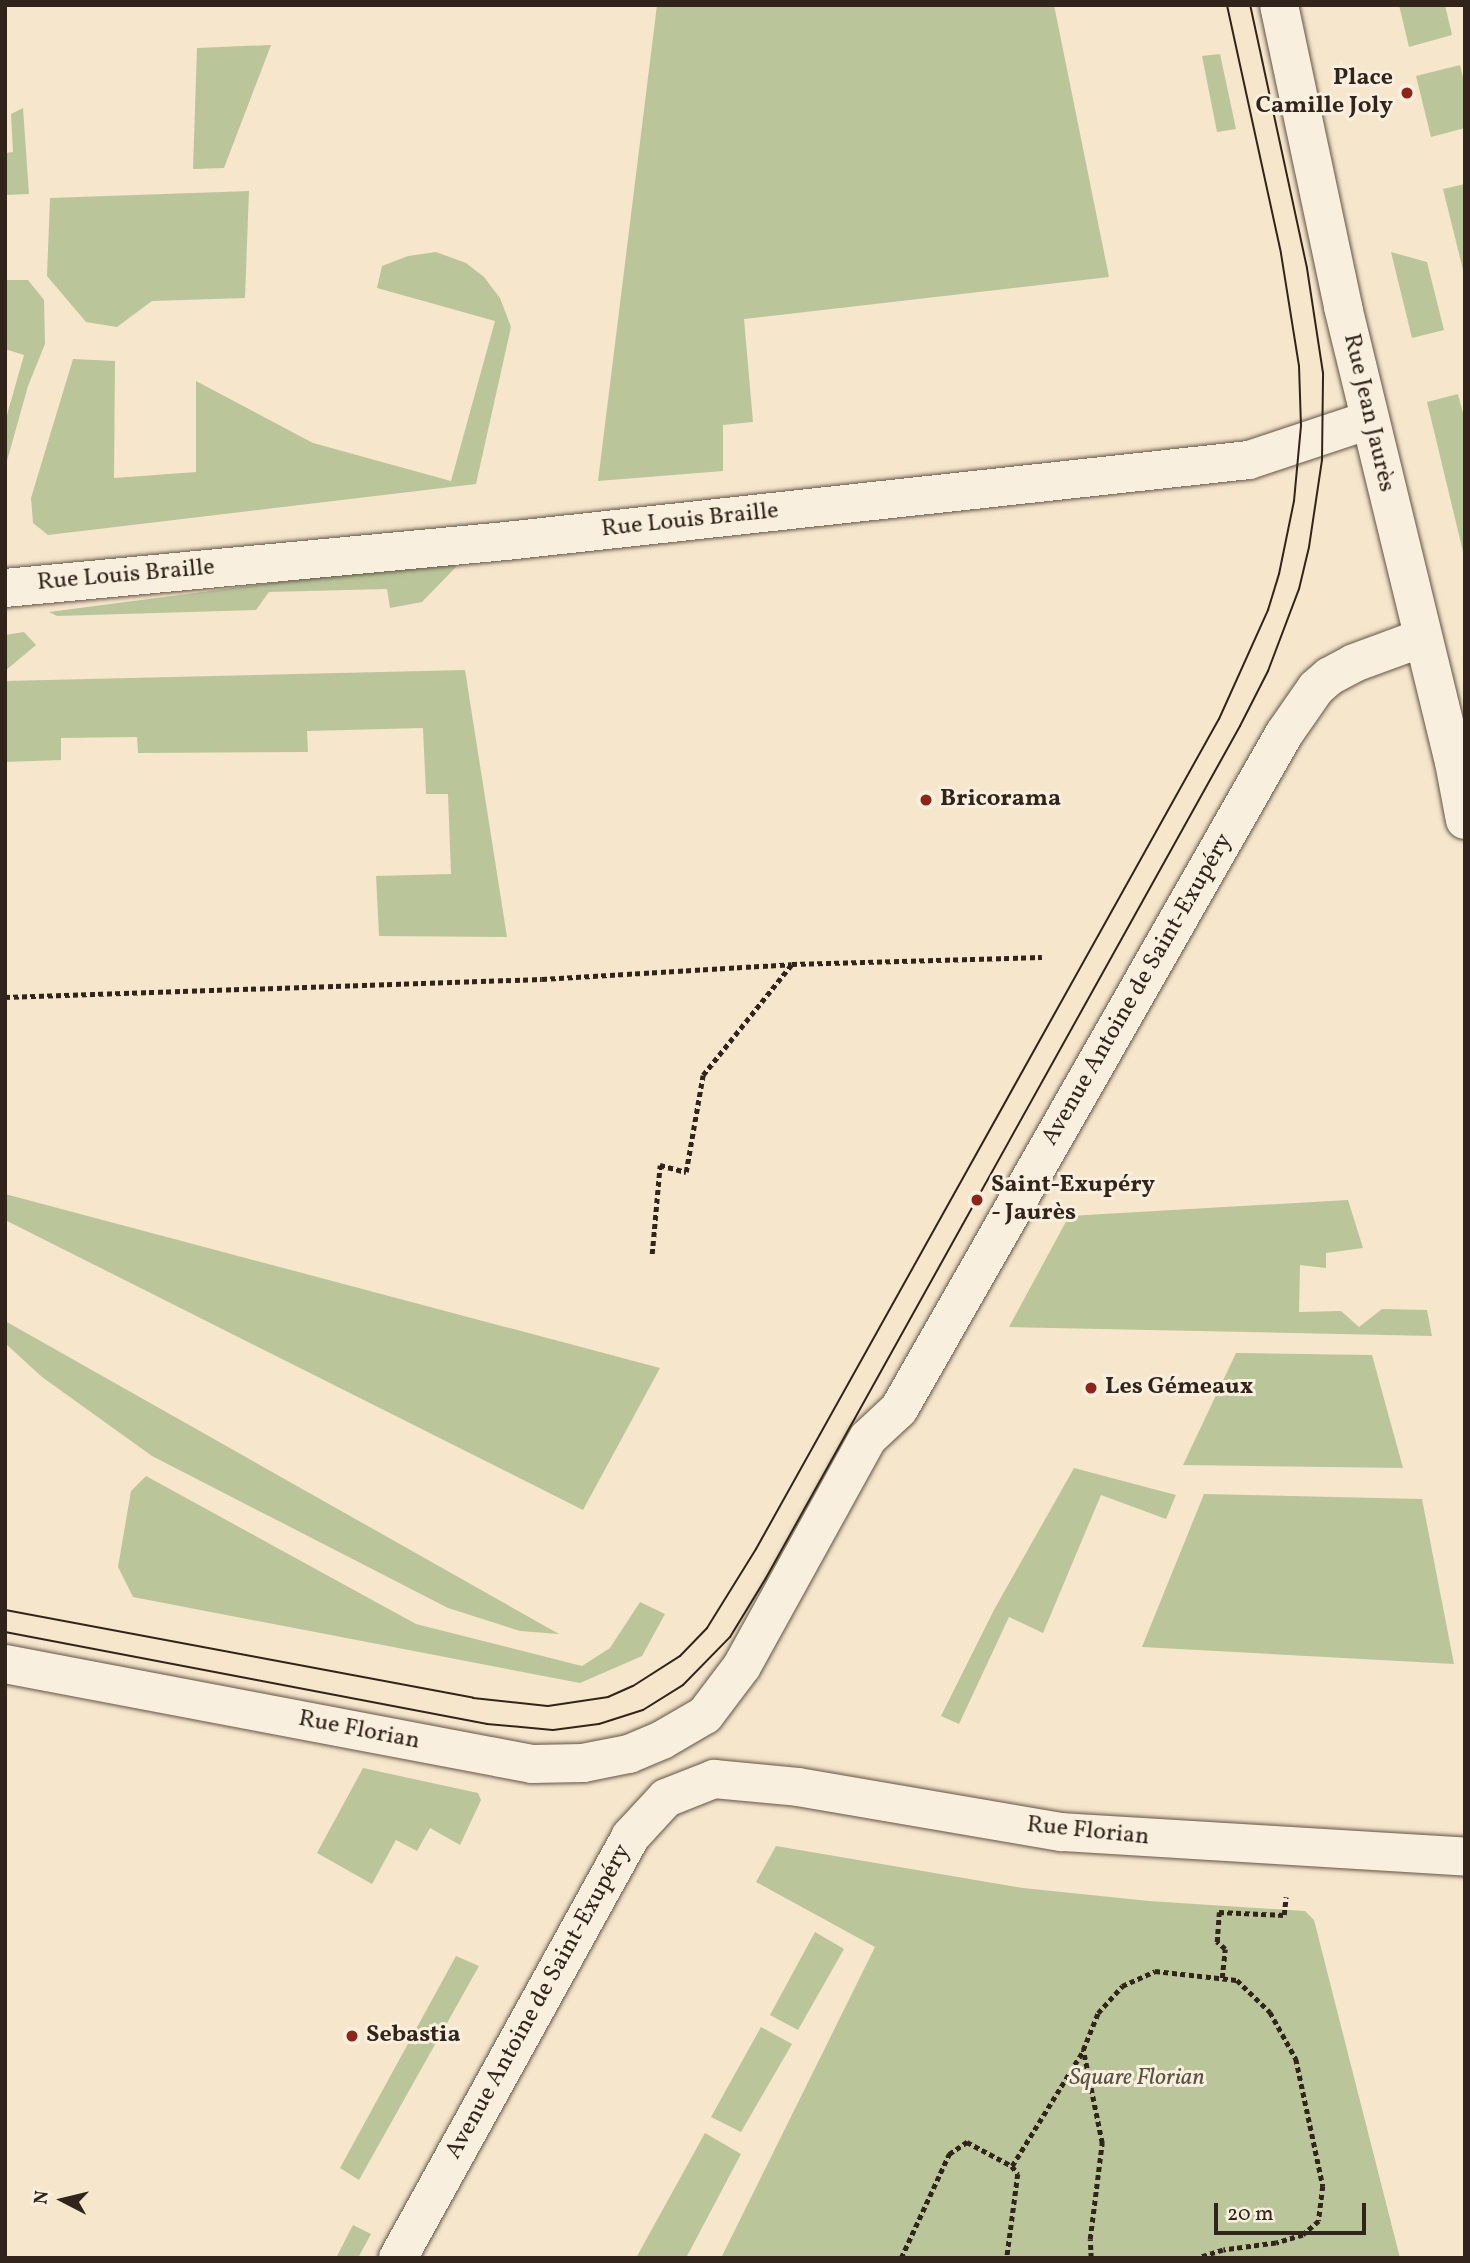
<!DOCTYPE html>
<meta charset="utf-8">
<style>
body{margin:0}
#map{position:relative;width:1470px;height:2263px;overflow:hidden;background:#f6e6cc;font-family:Vollkorn,serif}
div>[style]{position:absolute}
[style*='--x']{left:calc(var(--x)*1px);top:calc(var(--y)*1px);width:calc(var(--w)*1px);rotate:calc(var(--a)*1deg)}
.green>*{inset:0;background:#bac69a}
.path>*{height:4.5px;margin-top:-2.25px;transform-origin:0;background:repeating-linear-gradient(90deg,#31251b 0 5px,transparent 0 8.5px)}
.roads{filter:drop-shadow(0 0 2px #625547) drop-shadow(0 0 2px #625547)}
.minor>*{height:38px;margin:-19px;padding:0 19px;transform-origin:19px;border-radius:19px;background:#f9efde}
.secondary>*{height:38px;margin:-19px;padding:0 19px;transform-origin:19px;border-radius:19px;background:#f9efde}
.tram>*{height:2px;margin:-1px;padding:0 1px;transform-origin:1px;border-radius:1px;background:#31251b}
.dots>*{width:19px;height:19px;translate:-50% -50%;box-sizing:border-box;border:4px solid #f9efde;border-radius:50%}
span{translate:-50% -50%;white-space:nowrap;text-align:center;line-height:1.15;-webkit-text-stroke:6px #f9efde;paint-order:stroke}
.poi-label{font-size:24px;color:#31251b;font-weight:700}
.right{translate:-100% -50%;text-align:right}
.left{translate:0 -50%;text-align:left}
.street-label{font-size:24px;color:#31251b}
.park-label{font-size:24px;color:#5a5541;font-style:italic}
.frame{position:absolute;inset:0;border:7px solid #31251b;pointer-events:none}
.north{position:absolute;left:28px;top:2165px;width:70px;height:70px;-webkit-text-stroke:5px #f9efde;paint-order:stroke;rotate:277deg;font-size:19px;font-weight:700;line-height:28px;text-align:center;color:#31251b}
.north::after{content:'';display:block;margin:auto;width:24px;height:32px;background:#31251b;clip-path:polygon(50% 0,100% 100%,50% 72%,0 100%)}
.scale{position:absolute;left:1214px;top:2203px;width:152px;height:32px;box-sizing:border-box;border:4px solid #31251b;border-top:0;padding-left:9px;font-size:21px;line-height:24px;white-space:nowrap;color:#31251b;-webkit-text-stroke:5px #f9efde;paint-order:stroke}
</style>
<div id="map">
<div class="green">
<i style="clip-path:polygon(657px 5px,1054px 5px,1109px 277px,744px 319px,753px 422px,723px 425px,723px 471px,598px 481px)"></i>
<i style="clip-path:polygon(1399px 5px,1445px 5px,1452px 35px,1409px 47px)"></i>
<i style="clip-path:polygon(271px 45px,224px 168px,193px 169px,197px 48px)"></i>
<i style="clip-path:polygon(1220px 54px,1236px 129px,1217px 132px,1202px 56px)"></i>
<i style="clip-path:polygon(1460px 65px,1465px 85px,1465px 128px,1431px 137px,1416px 76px)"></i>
<i style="clip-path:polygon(23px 108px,29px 194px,5px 195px,5px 153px,13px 152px,11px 114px)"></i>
<i style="clip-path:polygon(1465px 184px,1465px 278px,1443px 189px)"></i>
<i style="clip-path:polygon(249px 191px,245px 298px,152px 301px,117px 327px,86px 322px,47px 276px,50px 198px)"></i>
<i style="clip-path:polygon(436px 252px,466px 263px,484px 277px,500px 298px,511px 327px,476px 484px,48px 535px,33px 523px,31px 498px,73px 359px,115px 361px,114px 478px,196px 472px,196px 381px,313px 443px,451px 481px,495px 321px,377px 288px,382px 266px,408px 256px)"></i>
<i style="clip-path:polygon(1391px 252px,1427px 262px,1444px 330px,1412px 338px)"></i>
<i style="clip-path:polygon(5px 280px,28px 280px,44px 300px,45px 344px,28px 386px,5px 468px,5px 422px,24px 355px,5px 349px)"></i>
<i style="clip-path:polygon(1458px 394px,1465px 421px,1465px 560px,1427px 402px)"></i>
<i style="clip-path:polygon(455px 559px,456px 567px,422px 602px,390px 608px,387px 589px,269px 592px,256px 610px,57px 616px,49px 612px)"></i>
<i style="clip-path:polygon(24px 632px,36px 645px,5px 671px,5px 635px)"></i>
<i style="clip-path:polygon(465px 670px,507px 937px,379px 936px,376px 876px,451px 874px,448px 794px,426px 794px,423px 728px,307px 731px,308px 752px,138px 753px,137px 737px,61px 738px,61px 760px,5px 762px,5px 681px)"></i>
<i style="clip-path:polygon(5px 1194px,660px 1368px,583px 1510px,5px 1220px)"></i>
<i style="clip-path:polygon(1348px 1200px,1363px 1248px,1326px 1253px,1326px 1268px,1300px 1265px,1299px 1312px,1341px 1311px,1359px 1327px,1382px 1309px,1427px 1310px,1432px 1336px,1009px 1327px,1069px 1216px)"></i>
<i style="clip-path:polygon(5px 1321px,559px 1634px,520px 1631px,448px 1608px,152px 1456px,42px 1377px,5px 1343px)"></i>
<i style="clip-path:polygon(1236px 1353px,1372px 1355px,1403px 1468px,1183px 1465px)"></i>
<i style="clip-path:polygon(1074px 1468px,1176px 1495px,1166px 1519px,1101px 1495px,1043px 1633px,1009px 1617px,959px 1724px,941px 1716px,995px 1608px)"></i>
<i style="clip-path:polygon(146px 1476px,416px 1624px,582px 1666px,610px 1648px,640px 1602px,665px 1614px,642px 1656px,580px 1683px,133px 1597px,118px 1567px,131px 1491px)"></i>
<i style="clip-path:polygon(1204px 1494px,1422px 1499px,1454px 1664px,1142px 1647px)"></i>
<i style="clip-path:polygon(363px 1768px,478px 1793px,481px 1800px,460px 1845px,430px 1828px,417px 1851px,396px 1840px,372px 1884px,317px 1853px)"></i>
<i style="clip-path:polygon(776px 1846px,1023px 1888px,1149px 1901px,1305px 1911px,1314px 1920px,1400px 2258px,721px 2258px,875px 1947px,756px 1882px)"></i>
<i style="clip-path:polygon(815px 1932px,844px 1949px,798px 2030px,770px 2015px)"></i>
<i style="clip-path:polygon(456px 1956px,479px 1966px,359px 2180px,340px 2168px)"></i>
<i style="clip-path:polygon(761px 2027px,792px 2044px,741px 2132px,711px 2117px)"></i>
<i style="clip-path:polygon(705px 2133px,741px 2154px,686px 2258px,636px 2258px)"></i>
<i style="clip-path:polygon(353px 2225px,371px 2234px,358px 2258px,336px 2258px)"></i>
</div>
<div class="path">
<i style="--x:5;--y:997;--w:537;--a:-1.92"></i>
<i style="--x:542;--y:979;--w:250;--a:-3.4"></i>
<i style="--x:652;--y:1254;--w:89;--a:-84.9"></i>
<i style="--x:660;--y:1165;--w:27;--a:15"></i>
<i style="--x:686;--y:1172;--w:98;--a:-80.1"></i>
<i style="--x:703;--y:1075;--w:142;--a:-51.3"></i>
<i style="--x:792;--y:964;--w:250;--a:-1.6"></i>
<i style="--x:1222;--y:1978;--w:29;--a:-84"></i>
<i style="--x:1225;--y:1949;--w:11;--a:-139"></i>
<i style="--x:1217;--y:1942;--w:30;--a:-86"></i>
<i style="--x:1219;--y:1912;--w:65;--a:2.6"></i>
<i style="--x:1284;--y:1915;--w:18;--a:-84"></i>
<i style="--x:1012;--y:2166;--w:135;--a:-58.3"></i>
<i style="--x:901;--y:2258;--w:115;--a:-65.2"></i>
<i style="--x:949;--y:2154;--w:22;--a:-34"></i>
<i style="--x:967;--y:2142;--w:51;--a:28.1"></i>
<i style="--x:1012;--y:2166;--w:10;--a:53"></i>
<i style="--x:1018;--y:2174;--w:85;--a:97.5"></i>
<i style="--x:1091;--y:2258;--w:19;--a:-93"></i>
<i style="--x:1090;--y:2239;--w:97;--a:-82.9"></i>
<i style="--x:1102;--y:2143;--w:95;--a:-101.5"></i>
<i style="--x:1083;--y:2050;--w:40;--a:-68"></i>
<i style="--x:1098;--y:2013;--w:36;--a:-48"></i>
<i style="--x:1122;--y:1986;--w:36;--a:-24"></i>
<i style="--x:1155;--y:1971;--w:82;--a:6.3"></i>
<i style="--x:1237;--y:1980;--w:46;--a:44.1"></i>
<i style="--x:1270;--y:2012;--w:54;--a:61"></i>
<i style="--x:1296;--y:2059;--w:130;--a:78"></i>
<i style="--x:1323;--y:2186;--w:35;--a:97"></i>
<i style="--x:1319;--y:2221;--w:21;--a:139"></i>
<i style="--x:1303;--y:2235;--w:28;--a:163"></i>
<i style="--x:1276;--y:2243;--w:53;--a:172.5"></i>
<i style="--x:1223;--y:2250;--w:25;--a:162"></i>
</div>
<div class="roads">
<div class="minor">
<i style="--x:5;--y:588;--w:503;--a:-5.36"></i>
<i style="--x:506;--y:541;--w:747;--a:-6.22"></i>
<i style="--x:1249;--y:460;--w:126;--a:-18.4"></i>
<i style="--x:5;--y:1664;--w:536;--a:10.74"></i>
<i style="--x:532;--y:1764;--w:51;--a:-1.1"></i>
<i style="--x:583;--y:1763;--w:47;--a:-11.1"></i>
<i style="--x:629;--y:1754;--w:36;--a:-23"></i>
<i style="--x:662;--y:1740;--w:50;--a:-30.2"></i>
<i style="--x:705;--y:1715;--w:61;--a:-52.9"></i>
<i style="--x:742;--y:1666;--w:260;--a:-61.1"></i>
<i style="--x:868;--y:1438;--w:42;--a:-43.1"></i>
<i style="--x:899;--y:1409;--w:777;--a:-60.3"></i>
<i style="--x:1284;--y:734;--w:56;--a:-55.2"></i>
<i style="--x:1316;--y:688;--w:18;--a:-41"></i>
<i style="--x:1330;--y:676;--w:27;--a:-28"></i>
<i style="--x:1354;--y:663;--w:72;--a:-20.2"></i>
<i style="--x:398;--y:2258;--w:481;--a:-61.1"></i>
<i style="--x:630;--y:1837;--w:53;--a:-47.3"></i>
<i style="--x:666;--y:1798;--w:52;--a:-21.6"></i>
<i style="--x:714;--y:1779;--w:84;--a:5.4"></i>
<i style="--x:798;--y:1787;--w:268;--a:9.7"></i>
<i style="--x:1062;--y:1832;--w:404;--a:3.5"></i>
</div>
<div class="secondary">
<i style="--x:1279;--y:5;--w:309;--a:78"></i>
<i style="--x:1343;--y:307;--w:468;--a:76.3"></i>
<i style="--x:1454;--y:762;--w:59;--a:79.3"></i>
</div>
</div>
<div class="tram">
<i style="--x:5;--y:1610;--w:476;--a:10.6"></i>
<i style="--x:473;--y:1698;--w:75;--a:6.1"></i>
<i style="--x:548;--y:1706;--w:61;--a:-8.5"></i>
<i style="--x:608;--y:1697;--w:27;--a:-24"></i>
<i style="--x:633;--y:1686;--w:56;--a:-32.6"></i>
<i style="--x:680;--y:1656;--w:39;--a:-46"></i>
<i style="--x:707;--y:1628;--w:93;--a:-58.2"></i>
<i style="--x:756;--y:1549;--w:950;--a:-60.85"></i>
<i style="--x:1219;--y:719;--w:120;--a:-65.8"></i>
<i style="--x:1268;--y:610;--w:38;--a:-73"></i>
<i style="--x:1279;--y:574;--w:75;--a:-78.4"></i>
<i style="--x:1294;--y:501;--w:75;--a:-84.7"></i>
<i style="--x:1301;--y:426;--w:60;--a:-91.9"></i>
<i style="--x:1299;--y:366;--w:114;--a:-99.1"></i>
<i style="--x:1281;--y:253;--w:254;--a:-102.3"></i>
<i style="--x:5;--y:1632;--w:491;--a:10.8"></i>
<i style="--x:487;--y:1724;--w:66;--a:5.2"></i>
<i style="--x:553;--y:1730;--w:46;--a:-7.4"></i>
<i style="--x:599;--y:1724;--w:46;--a:-17.7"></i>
<i style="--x:643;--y:1710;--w:47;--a:-32"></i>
<i style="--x:683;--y:1685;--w:67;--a:-45.6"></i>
<i style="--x:730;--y:1637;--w:69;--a:-58.6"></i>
<i style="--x:766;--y:1578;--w:975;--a:-60.91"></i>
<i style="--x:1240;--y:726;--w:62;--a:-63"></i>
<i style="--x:1268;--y:671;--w:88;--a:-69.3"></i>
<i style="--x:1299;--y:589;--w:43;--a:-76.6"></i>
<i style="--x:1309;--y:547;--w:88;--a:-81.5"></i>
<i style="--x:1322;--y:460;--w:87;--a:-89.3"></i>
<i style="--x:1323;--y:373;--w:106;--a:-98.7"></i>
<i style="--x:1307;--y:268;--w:269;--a:-102.2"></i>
</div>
<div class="dots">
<i style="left:1407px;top:93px;background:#8f2418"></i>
<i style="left:926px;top:800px;background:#8f2418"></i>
<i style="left:977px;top:1200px;background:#8f2418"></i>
<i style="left:1091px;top:1388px;background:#8f2418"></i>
<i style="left:352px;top:2036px;background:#8f2418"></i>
</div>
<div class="poi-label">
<span class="right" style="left:1393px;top:93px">Place<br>Camille Joly</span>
<span class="left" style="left:940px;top:800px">Bricorama</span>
<span class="left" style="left:991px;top:1200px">Saint-Exupéry<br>- Jaurès</span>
<span class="left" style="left:1105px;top:1388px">Les Gémeaux</span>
<span class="left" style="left:366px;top:2036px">Sebastia</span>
</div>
<div class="street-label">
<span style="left:1368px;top:413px;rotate:77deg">Rue Jean Jaurès</span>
<span style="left:690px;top:521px;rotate:-6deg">Rue Louis Braille</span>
<span style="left:126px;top:576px;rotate:-5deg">Rue Louis Braille</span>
<span style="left:1138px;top:990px;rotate:-60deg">Avenue Antoine de Saint-Exupéry</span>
<span style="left:359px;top:1731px;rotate:11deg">Rue Florian</span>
<span style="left:1088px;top:1832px;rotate:6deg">Rue Florian</span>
<span style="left:539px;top:2002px;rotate:-61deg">Avenue Antoine de Saint-Exupéry</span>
</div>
<div class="park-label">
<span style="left:1137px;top:2079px">Square Florian</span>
</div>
<div class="frame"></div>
<div class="north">N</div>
<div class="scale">20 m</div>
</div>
